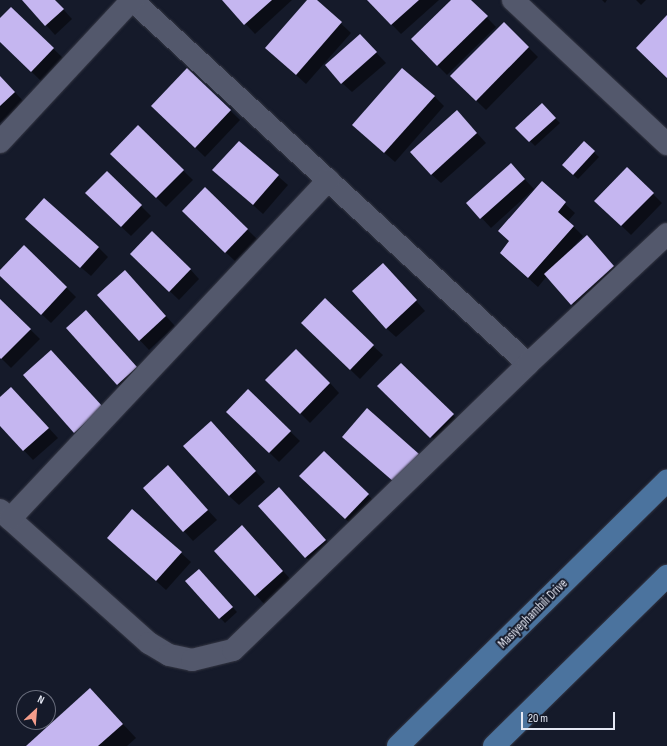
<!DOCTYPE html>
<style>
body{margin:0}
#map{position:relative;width:667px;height:746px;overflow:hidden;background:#151a2a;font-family:"Sofia Sans Condensed",sans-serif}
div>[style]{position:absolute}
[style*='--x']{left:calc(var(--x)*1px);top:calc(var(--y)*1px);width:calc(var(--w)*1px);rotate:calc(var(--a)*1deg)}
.shadow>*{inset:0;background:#0007}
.building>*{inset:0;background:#c5b6f0}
.roads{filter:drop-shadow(0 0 1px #353744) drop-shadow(0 0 1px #353744)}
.minor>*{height:22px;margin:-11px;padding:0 11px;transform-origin:11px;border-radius:11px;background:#53586c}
.primary>*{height:22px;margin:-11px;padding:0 11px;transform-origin:11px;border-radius:11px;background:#4b739e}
span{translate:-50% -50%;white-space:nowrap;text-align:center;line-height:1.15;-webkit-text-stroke:4px #151a2a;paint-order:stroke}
.street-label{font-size:13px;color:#e5e8f4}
.north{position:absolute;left:16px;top:690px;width:40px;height:40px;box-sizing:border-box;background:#151a2a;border:1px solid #686c7b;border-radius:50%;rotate:26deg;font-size:11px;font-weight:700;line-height:16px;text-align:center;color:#e5e8f4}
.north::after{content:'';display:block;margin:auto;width:14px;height:18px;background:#f49d8b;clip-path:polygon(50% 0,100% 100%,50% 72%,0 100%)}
.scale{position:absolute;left:521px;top:712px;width:94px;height:18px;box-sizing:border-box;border:2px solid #e5e8f4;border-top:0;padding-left:5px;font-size:12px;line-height:14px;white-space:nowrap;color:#e5e8f4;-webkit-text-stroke:3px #151a2a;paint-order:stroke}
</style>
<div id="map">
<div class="shadow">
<i style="clip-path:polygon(24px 0,55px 0,72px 19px,55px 35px)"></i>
<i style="clip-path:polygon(223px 0,292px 0,255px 34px)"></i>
<i style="clip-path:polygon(309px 0,316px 0,351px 33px,306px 84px,266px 48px)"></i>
<i style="clip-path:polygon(368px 0,439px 0,401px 34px)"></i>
<i style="clip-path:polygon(452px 0,470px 0,496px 27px,447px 75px,437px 65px)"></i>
<i style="clip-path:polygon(602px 0,607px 0,605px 3px)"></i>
<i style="clip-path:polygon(636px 0,646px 0,641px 5px)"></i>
<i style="clip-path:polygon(11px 8px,63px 58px,41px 81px,0 41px,0 19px)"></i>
<i style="clip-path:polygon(504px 23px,538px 57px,486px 110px,451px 76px)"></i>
<i style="clip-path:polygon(369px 45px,386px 63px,352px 92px,342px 83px)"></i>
<i style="clip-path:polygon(187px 69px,240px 120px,205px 157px,162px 115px)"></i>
<i style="clip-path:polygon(0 76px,24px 102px,0 123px)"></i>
<i style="clip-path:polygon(434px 96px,444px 106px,395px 162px,363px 134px)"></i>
<i style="clip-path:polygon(542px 105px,560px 123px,535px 146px,517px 128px)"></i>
<i style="clip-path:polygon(466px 121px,486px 143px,441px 183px,431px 174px)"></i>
<i style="clip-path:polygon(138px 127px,193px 180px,166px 207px,112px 154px)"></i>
<i style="clip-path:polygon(239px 142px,288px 185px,263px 214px,214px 170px)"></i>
<i style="clip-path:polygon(584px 143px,599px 157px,578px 179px,568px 170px)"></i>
<i style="clip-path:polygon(511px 165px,534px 189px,491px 228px,468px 203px)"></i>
<i style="clip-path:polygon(627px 168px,662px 203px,631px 235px,596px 201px)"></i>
<i style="clip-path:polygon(107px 172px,151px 216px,131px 236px,96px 203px)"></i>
<i style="clip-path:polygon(542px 183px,575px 213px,568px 221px,583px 236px,572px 248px,596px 246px,623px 276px,581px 313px,547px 276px,538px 287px,510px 262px,510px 242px)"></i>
<i style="clip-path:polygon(205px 188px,257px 239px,235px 261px,192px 221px)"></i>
<i style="clip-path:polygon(36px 229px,98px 247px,108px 257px,91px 276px)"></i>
<i style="clip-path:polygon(24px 246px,76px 297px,51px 323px,0 275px)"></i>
<i style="clip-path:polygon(131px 254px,190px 269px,199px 279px,179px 300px)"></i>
<i style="clip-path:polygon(392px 274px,425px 311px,396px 337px,386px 328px)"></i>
<i style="clip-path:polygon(134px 281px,175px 326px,149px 350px,98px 295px)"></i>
<i style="clip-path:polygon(0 300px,40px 339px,11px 368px,0 357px)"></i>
<i style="clip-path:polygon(95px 321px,146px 377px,127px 394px,67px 328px)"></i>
<i style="clip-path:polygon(312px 333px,373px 346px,383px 355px,360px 379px)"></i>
<i style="clip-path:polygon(401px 364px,462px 424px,441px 446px,379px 386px)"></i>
<i style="clip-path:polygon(267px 380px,330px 383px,339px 393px,310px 423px)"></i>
<i style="clip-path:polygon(248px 391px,300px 441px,279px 462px,237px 421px)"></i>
<i style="clip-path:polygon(0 398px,21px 398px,58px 438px,33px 460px,0 425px)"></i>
<i style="clip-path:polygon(221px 432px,265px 482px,239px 505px,229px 496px)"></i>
<i style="clip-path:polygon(168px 467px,217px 520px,193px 541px,145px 488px)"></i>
<i style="clip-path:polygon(310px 485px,368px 495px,377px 504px,355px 528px)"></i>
<i style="clip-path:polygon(288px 498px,335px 550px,315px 567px,260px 506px)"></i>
<i style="clip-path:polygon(252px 536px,292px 581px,265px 605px,215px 551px)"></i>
<i style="clip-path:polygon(108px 538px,181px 553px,191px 562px,166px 590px)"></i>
<i style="clip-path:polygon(204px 575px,237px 612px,225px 623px,186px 581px)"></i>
<i style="clip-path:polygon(90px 689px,136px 738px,127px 746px,27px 746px)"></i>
</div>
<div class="building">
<i style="clip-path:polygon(22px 0,55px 0,64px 9px,45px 26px)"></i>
<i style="clip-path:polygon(222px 0,272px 0,244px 25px)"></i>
<i style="clip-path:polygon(307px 0,317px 0,342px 22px,296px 75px,265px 48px)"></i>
<i style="clip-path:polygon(367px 0,419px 0,391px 25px)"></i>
<i style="clip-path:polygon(451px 0,471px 0,488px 16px,437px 66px,411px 39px)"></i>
<i style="clip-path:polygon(11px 7px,54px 48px,31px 72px,0 42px,0 18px)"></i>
<i style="clip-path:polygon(667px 15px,667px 78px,636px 48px)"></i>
<i style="clip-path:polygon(504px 22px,529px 47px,476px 101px,450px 76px)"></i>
<i style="clip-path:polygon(360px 34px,377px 52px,341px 84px,325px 65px)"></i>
<i style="clip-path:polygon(187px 68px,231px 110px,195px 148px,151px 106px)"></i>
<i style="clip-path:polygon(402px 68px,435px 96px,384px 153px,352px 125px)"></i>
<i style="clip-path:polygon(0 76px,15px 92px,0 106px)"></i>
<i style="clip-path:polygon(542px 103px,556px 118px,529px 142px,515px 128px)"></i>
<i style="clip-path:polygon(457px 110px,477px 133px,431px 175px,410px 152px)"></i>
<i style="clip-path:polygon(138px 125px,184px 170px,156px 198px,110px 154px)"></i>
<i style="clip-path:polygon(239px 141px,279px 175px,253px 205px,212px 170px)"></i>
<i style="clip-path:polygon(584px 141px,595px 151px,573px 175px,562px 165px)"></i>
<i style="clip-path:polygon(511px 163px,525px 179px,480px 219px,466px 203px)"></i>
<i style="clip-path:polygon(627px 167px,654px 193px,621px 226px,594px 201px)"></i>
<i style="clip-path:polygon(107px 171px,142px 205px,121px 227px,85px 193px)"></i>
<i style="clip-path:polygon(542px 181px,566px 202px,558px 212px,574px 226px,528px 278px,500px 253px,509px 241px,498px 231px)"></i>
<i style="clip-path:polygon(205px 187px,248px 229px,225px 253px,182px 211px)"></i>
<i style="clip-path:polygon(44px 198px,99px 247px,80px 268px,25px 219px)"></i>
<i style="clip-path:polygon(152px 231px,191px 269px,169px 292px,130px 254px)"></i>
<i style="clip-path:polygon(587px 235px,614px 266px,571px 305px,544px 274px)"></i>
<i style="clip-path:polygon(24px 245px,67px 287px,41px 315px,0 276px,0 270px)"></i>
<i style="clip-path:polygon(383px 263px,417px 300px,386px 329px,352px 291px)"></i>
<i style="clip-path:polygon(125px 270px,166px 316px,139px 341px,97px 295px)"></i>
<i style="clip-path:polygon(325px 298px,374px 345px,350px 370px,301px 323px)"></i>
<i style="clip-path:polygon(0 299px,31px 329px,1px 359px,0 358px)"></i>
<i style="clip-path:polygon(86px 310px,137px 367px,117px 385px,66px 328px)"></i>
<i style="clip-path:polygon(296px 349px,330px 383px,300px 414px,265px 380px)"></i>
<i style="clip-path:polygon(51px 350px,103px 407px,74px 433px,23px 375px)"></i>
<i style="clip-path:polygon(401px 363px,454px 414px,430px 438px,377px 386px)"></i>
<i style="clip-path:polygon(11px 387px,49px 428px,23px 451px,0 426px,0 397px)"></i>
<i style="clip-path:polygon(248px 389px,291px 431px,269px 453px,226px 412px)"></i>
<i style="clip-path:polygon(367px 408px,419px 454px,394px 482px,342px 437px)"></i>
<i style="clip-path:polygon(211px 421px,256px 471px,229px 496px,183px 446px)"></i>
<i style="clip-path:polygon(324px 451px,369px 494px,345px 519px,299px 476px)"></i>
<i style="clip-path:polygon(168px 465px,208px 510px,183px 532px,143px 488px)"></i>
<i style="clip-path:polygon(279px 487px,326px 540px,305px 558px,258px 506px)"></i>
<i style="clip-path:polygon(132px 509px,182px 552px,156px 581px,107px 538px)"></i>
<i style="clip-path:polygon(242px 525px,283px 571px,255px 596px,214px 551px)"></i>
<i style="clip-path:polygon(199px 569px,233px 607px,219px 619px,185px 581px)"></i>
<i style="clip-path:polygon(90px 688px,123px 724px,98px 746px,26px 746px)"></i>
</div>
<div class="roads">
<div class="minor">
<i style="--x:132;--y:0;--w:538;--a:42.59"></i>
<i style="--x:513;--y:0;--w:211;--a:43.1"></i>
<i style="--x:0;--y:142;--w:194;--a:-47.1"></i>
<i style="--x:0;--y:510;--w:200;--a:41.8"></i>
<i style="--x:149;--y:643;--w:23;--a:31"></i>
<i style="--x:169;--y:655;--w:24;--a:12"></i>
<i style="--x:192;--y:660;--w:42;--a:-13.7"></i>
<i style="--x:233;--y:650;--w:411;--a:-44.1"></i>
<i style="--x:528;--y:364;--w:190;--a:-43.1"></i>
<i style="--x:10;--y:519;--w:465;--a:-46.8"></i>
</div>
<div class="primary">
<i style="--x:398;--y:746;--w:378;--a:-44.6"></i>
<i style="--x:494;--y:746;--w:243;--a:-44.5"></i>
</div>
</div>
<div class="street-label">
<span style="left:533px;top:614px;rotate:-45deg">Masiyephambili Drive</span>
</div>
<div class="north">N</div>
<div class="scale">20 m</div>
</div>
